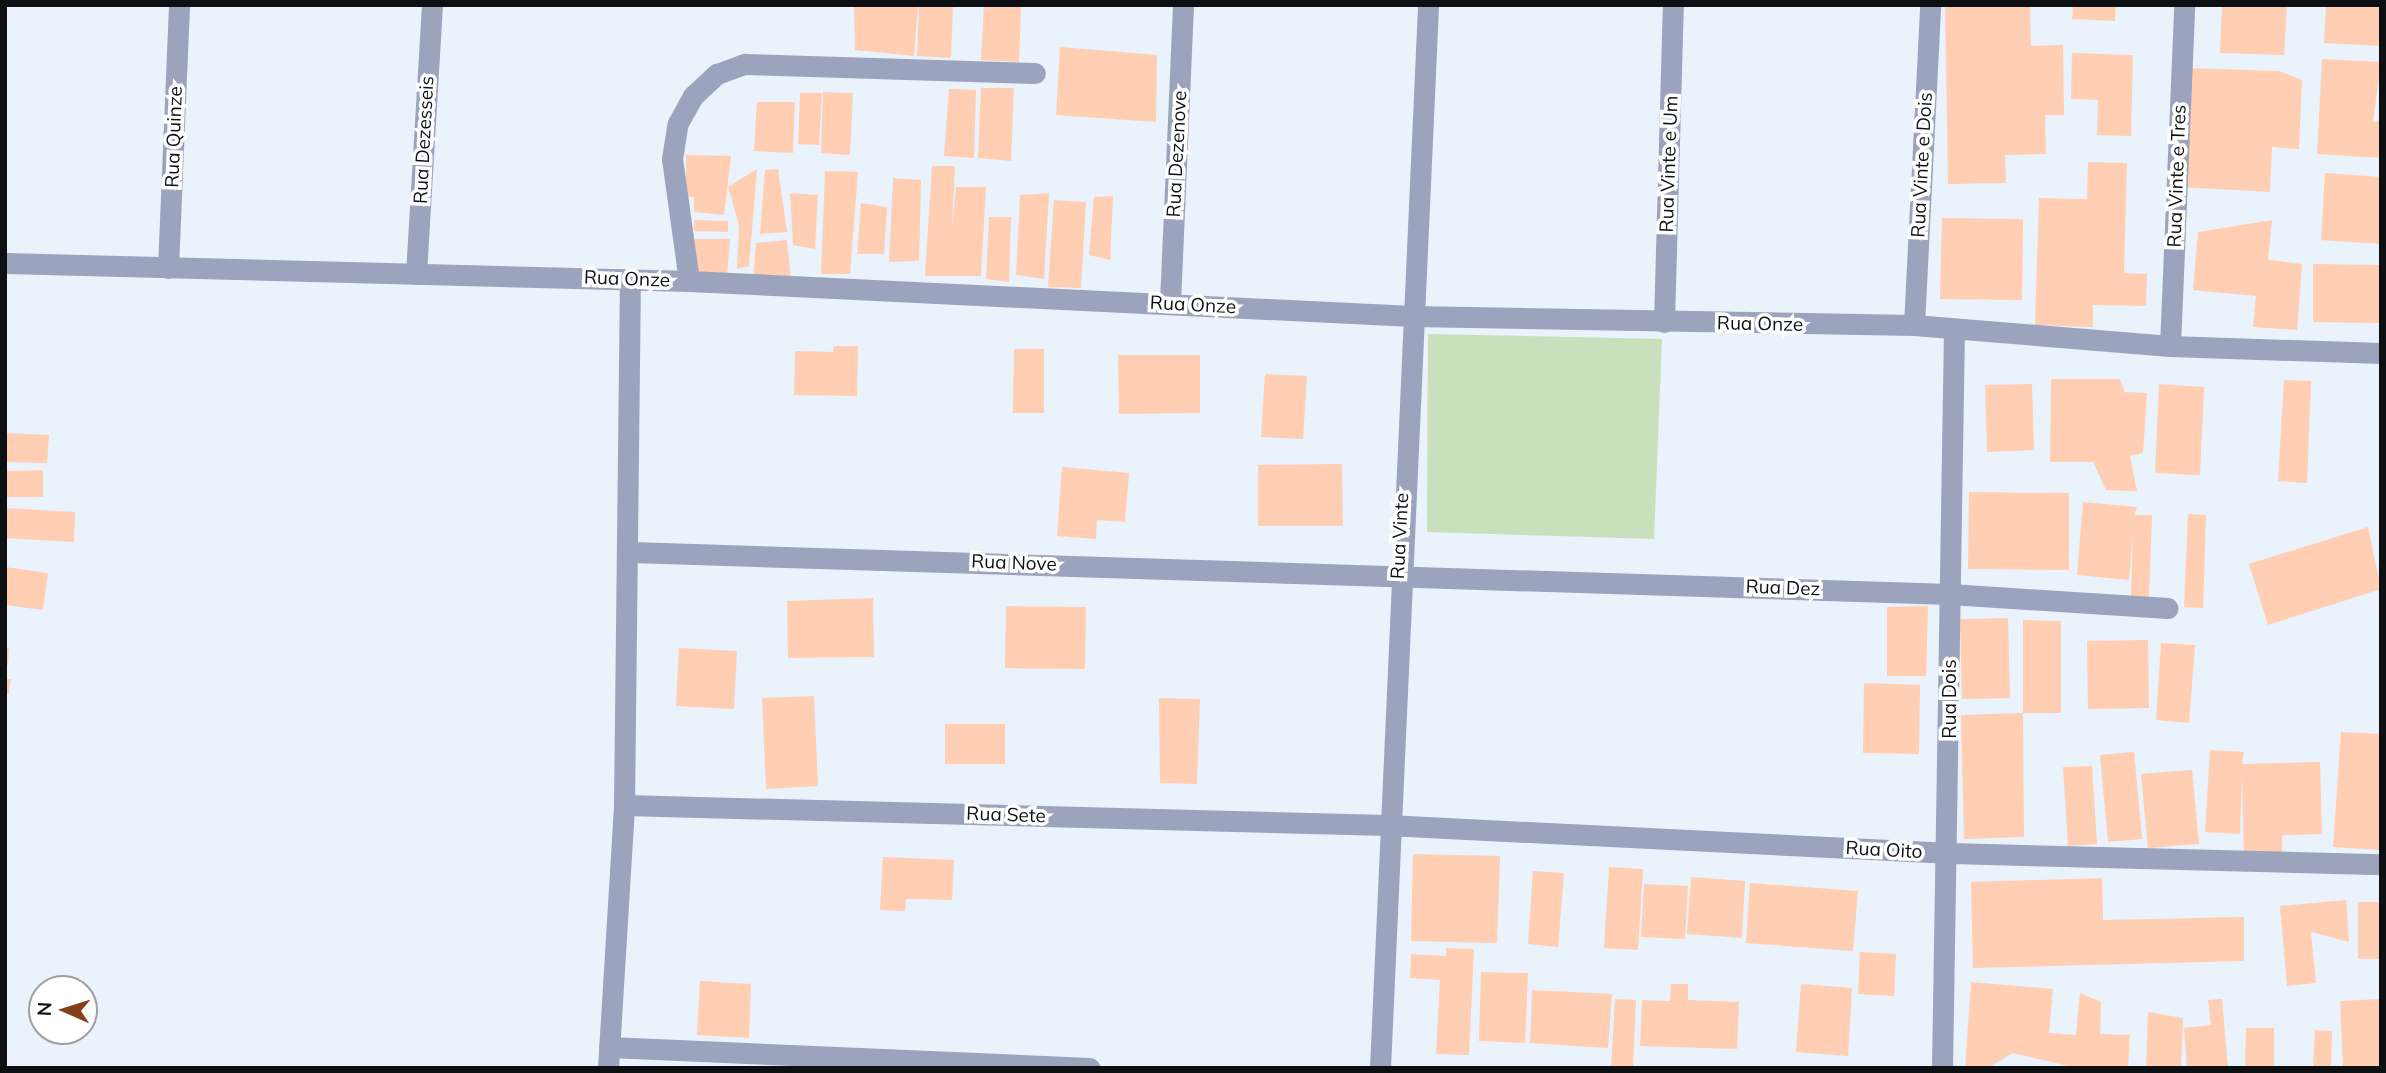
<!DOCTYPE html>
<style>
body{margin:0}
#map{position:relative;width:2386px;height:1073px;overflow:hidden;background:#eaf2fb;font-family:Mulish,sans-serif}
div>[style]{position:absolute}
[style*='--x']{left:calc(var(--x)*1px);top:calc(var(--y)*1px);width:calc(var(--w)*1px);rotate:calc(var(--a)*1deg)}
.green>*{inset:0;background:#cadfbc}
.building>*{inset:0;background:#ffceb3}
.minor>*{height:21px;margin:-10.5px;padding:0 10.5px;transform-origin:10.5px;border-radius:10.5px;background:#9ca4bd}
span{translate:-50% -50%;white-space:nowrap;text-align:center;line-height:1.15;-webkit-text-stroke:7px #fff;paint-order:stroke}
.street-label{font-size:19px;color:#0d1013}
.frame{position:absolute;inset:0;border:7px solid #0d1013;pointer-events:none}
.north{position:absolute;left:28px;top:975px;width:70px;height:70px;box-sizing:border-box;background:#fff;border:2px solid #9e9fa1;border-radius:50%;rotate:273deg;font-size:19px;font-weight:700;line-height:28px;text-align:center;color:#0d1013}
.north::after{content:'';display:block;margin:auto;width:24px;height:32px;background:#853f1a;clip-path:polygon(50% 0,100% 100%,50% 72%,0 100%)}
</style>
<div id="map">
<div class="green">
<i style="clip-path:polygon(1428px 334px,1662px 339px,1654px 539px,1427px 532px)"></i>
</div>
<div class="building">
<i style="clip-path:polygon(854px 5px,918px 5px,914px 56px,855px 50px)"></i>
<i style="clip-path:polygon(919px 5px,953px 5px,951px 58px,917px 56px)"></i>
<i style="clip-path:polygon(984px 5px,1021px 5px,1019px 62px,981px 60px)"></i>
<i style="clip-path:polygon(1945px 5px,2030px 5px,2031px 46px,2063px 45px,2064px 115px,2045px 115px,2046px 154px,2005px 155px,2006px 183px,1948px 184px)"></i>
<i style="clip-path:polygon(2073px 5px,2116px 5px,2115px 21px,2072px 19px)"></i>
<i style="clip-path:polygon(2222px 5px,2287px 5px,2284px 55px,2220px 53px)"></i>
<i style="clip-path:polygon(2326px 5px,2381px 5px,2381px 46px,2324px 43px)"></i>
<i style="clip-path:polygon(1060px 47px,1157px 55px,1156px 122px,1056px 115px)"></i>
<i style="clip-path:polygon(2072px 53px,2133px 55px,2131px 136px,2097px 135px,2098px 100px,2071px 99px)"></i>
<i style="clip-path:polygon(2322px 59px,2381px 62px,2373px 122px,2381px 120px,2381px 158px,2317px 154px)"></i>
<i style="clip-path:polygon(2185px 68px,2279px 71px,2302px 80px,2299px 149px,2272px 147px,2270px 192px,2180px 187px)"></i>
<i style="clip-path:polygon(981px 88px,1014px 88px,1011px 161px,978px 158px)"></i>
<i style="clip-path:polygon(949px 89px,976px 90px,974px 158px,944px 156px)"></i>
<i style="clip-path:polygon(823px 92px,853px 93px,850px 155px,821px 153px)"></i>
<i style="clip-path:polygon(800px 93px,822px 93px,819px 145px,798px 144px)"></i>
<i style="clip-path:polygon(757px 102px,795px 102px,793px 153px,754px 151px)"></i>
<i style="clip-path:polygon(686px 155px,731px 156px,724px 215px,694px 212px,694px 197px,686px 197px)"></i>
<i style="clip-path:polygon(2088px 162px,2127px 163px,2124px 273px,2147px 274px,2146px 306px,2093px 305px,2093px 327px,2035px 325px,2039px 198px,2087px 199px)"></i>
<i style="clip-path:polygon(932px 166px,955px 166px,952px 228px,956px 187px,986px 187px,981px 276px,925px 276px)"></i>
<i style="clip-path:polygon(757px 169px,749px 266px,737px 269px,739px 225px,728px 187px)"></i>
<i style="clip-path:polygon(778px 169px,787px 232px,760px 234px,765px 170px)"></i>
<i style="clip-path:polygon(825px 171px,858px 172px,850px 274px,821px 274px)"></i>
<i style="clip-path:polygon(2325px 173px,2381px 177px,2381px 244px,2321px 240px)"></i>
<i style="clip-path:polygon(893px 178px,921px 180px,919px 261px,889px 262px)"></i>
<i style="clip-path:polygon(790px 193px,818px 195px,815px 249px,793px 245px)"></i>
<i style="clip-path:polygon(1049px 193px,1044px 279px,1016px 275px,1020px 195px)"></i>
<i style="clip-path:polygon(1113px 196px,1110px 260px,1089px 255px,1094px 197px)"></i>
<i style="clip-path:polygon(1054px 200px,1086px 202px,1081px 288px,1048px 287px)"></i>
<i style="clip-path:polygon(861px 203px,887px 207px,884px 254px,857px 254px)"></i>
<i style="clip-path:polygon(989px 217px,1011px 217px,1009px 282px,986px 279px)"></i>
<i style="clip-path:polygon(1942px 218px,2023px 219px,2022px 300px,1940px 299px)"></i>
<i style="clip-path:polygon(694px 220px,728px 221px,728px 232px,694px 231px)"></i>
<i style="clip-path:polygon(2272px 220px,2268px 260px,2302px 264px,2297px 330px,2253px 327px,2256px 296px,2193px 290px,2198px 232px)"></i>
<i style="clip-path:polygon(695px 239px,730px 239px,727px 276px,693px 276px)"></i>
<i style="clip-path:polygon(787px 240px,791px 280px,753px 279px,756px 243px)"></i>
<i style="clip-path:polygon(2313px 264px,2381px 265px,2381px 323px,2313px 322px)"></i>
<i style="clip-path:polygon(834px 346px,858px 346px,857px 396px,794px 395px,795px 351px,833px 352px)"></i>
<i style="clip-path:polygon(1014px 349px,1044px 349px,1044px 413px,1013px 413px)"></i>
<i style="clip-path:polygon(1118px 355px,1200px 355px,1200px 413px,1119px 414px)"></i>
<i style="clip-path:polygon(1265px 374px,1307px 376px,1303px 439px,1261px 437px)"></i>
<i style="clip-path:polygon(2051px 379px,2120px 379px,2125px 392px,2147px 393px,2143px 453px,2130px 456px,2137px 491px,2106px 490px,2093px 462px,2050px 462px)"></i>
<i style="clip-path:polygon(2284px 380px,2311px 381px,2307px 483px,2278px 481px)"></i>
<i style="clip-path:polygon(2032px 384px,2034px 450px,1987px 452px,1985px 385px)"></i>
<i style="clip-path:polygon(2159px 384px,2204px 387px,2200px 475px,2155px 473px)"></i>
<i style="clip-path:polygon(5px 433px,49px 435px,47px 463px,5px 462px)"></i>
<i style="clip-path:polygon(1342px 464px,1343px 526px,1258px 526px,1258px 465px)"></i>
<i style="clip-path:polygon(1062px 467px,1129px 473px,1125px 522px,1097px 520px,1096px 539px,1057px 536px)"></i>
<i style="clip-path:polygon(43px 470px,43px 497px,5px 497px,5px 471px)"></i>
<i style="clip-path:polygon(1969px 492px,2069px 493px,2069px 570px,1968px 569px)"></i>
<i style="clip-path:polygon(2083px 502px,2137px 507px,2134px 515px,2152px 515px,2149px 598px,2131px 598px,2133px 534px,2129px 580px,2077px 575px)"></i>
<i style="clip-path:polygon(5px 508px,75px 512px,74px 542px,5px 538px)"></i>
<i style="clip-path:polygon(2188px 514px,2206px 515px,2203px 608px,2184px 607px)"></i>
<i style="clip-path:polygon(2368px 527px,2381px 589px,2268px 625px,2249px 564px)"></i>
<i style="clip-path:polygon(5px 567px,48px 573px,43px 610px,5px 605px)"></i>
<i style="clip-path:polygon(873px 598px,874px 657px,788px 658px,787px 601px)"></i>
<i style="clip-path:polygon(1006px 606px,1086px 607px,1085px 669px,1005px 668px)"></i>
<i style="clip-path:polygon(1928px 606px,1926px 676px,1887px 676px,1887px 607px)"></i>
<i style="clip-path:polygon(2008px 618px,2010px 698px,1962px 699px,1960px 619px)"></i>
<i style="clip-path:polygon(2023px 620px,2061px 621px,2061px 713px,2023px 713px,2024px 837px,1964px 839px,1961px 715px,2023px 713px)"></i>
<i style="clip-path:polygon(2148px 640px,2149px 708px,2088px 709px,2087px 641px)"></i>
<i style="clip-path:polygon(2161px 643px,2195px 645px,2189px 723px,2156px 720px)"></i>
<i style="clip-path:polygon(5px 648px,9px 648px,8px 665px,5px 665px)"></i>
<i style="clip-path:polygon(679px 648px,737px 651px,734px 709px,676px 706px)"></i>
<i style="clip-path:polygon(5px 679px,11px 679px,9px 694px,5px 693px)"></i>
<i style="clip-path:polygon(1864px 683px,1920px 685px,1919px 754px,1863px 753px)"></i>
<i style="clip-path:polygon(814px 696px,818px 786px,766px 789px,762px 698px)"></i>
<i style="clip-path:polygon(1159px 698px,1200px 699px,1197px 784px,1160px 783px)"></i>
<i style="clip-path:polygon(945px 724px,1005px 724px,1005px 764px,945px 764px)"></i>
<i style="clip-path:polygon(2341px 732px,2381px 734px,2381px 850px,2333px 847px)"></i>
<i style="clip-path:polygon(2210px 750px,2244px 752px,2242px 764px,2320px 762px,2322px 834px,2282px 835px,2282px 852px,2244px 853px,2242px 776px,2240px 834px,2205px 832px)"></i>
<i style="clip-path:polygon(2134px 752px,2142px 839px,2108px 842px,2100px 755px)"></i>
<i style="clip-path:polygon(2092px 766px,2097px 844px,2068px 846px,2063px 767px)"></i>
<i style="clip-path:polygon(2192px 770px,2199px 844px,2148px 848px,2141px 774px)"></i>
<i style="clip-path:polygon(1413px 854px,1500px 856px,1497px 943px,1411px 941px)"></i>
<i style="clip-path:polygon(883px 857px,954px 860px,952px 900px,906px 899px,905px 911px,880px 910px)"></i>
<i style="clip-path:polygon(1609px 867px,1643px 869px,1638px 950px,1604px 948px)"></i>
<i style="clip-path:polygon(1533px 871px,1564px 873px,1558px 947px,1528px 944px)"></i>
<i style="clip-path:polygon(1691px 877px,1745px 881px,1742px 938px,1687px 934px)"></i>
<i style="clip-path:polygon(2102px 878px,2103px 920px,2244px 917px,2244px 961px,1973px 968px,1971px 882px)"></i>
<i style="clip-path:polygon(1750px 883px,1858px 891px,1853px 951px,1746px 943px)"></i>
<i style="clip-path:polygon(1644px 884px,1688px 886px,1685px 939px,1641px 937px)"></i>
<i style="clip-path:polygon(2346px 900px,2349px 942px,2311px 932px,2316px 983px,2287px 986px,2280px 906px)"></i>
<i style="clip-path:polygon(2358px 902px,2381px 902px,2381px 959px,2358px 959px)"></i>
<i style="clip-path:polygon(1446px 948px,1474px 949px,1469px 1055px,1436px 1054px,1440px 980px,1410px 978px,1411px 954px,1446px 956px)"></i>
<i style="clip-path:polygon(1860px 952px,1896px 954px,1894px 996px,1858px 994px)"></i>
<i style="clip-path:polygon(1481px 972px,1528px 973px,1525px 1043px,1479px 1041px)"></i>
<i style="clip-path:polygon(700px 981px,751px 984px,749px 1038px,697px 1035px)"></i>
<i style="clip-path:polygon(1971px 982px,2053px 989px,2049px 1033px,2076px 1035px,2080px 993px,2101px 1002px,2100px 1034px,2130px 1035px,2128px 1066px,2077px 1068px,2013px 1053px,1989px 1067px,1965px 1068px)"></i>
<i style="clip-path:polygon(1671px 984px,1688px 984px,1688px 1000px,1739px 1002px,1737px 1049px,1640px 1046px,1642px 1000px,1670px 1001px)"></i>
<i style="clip-path:polygon(1801px 984px,1852px 988px,1848px 1056px,1796px 1052px)"></i>
<i style="clip-path:polygon(1532px 990px,1612px 994px,1608px 1048px,1530px 1043px)"></i>
<i style="clip-path:polygon(1615px 999px,1636px 1000px,1633px 1068px,1611px 1068px)"></i>
<i style="clip-path:polygon(2222px 999px,2228px 1068px,2187px 1068px,2184px 1028px,2211px 1025px,2208px 1000px)"></i>
<i style="clip-path:polygon(2381px 999px,2381px 1068px,2343px 1068px,2340px 1001px)"></i>
<i style="clip-path:polygon(2148px 1012px,2183px 1018px,2181px 1068px,2146px 1068px)"></i>
<i style="clip-path:polygon(2246px 1028px,2274px 1028px,2274px 1068px,2245px 1068px)"></i>
<i style="clip-path:polygon(2315px 1030px,2332px 1031px,2331px 1068px,2313px 1068px)"></i>
</div>
<div class="minor">
<i style="--x:5;--y:263;--w:684;--a:1.51"></i>
<i style="--x:689;--y:281;--w:724;--a:2.77"></i>
<i style="--x:1412;--y:316;--w:502;--a:1.03"></i>
<i style="--x:1914;--y:325;--w:257;--a:4.7"></i>
<i style="--x:2170;--y:346;--w:211;--a:1.9"></i>
<i style="--x:168;--y:268;--w:263;--a:-87.6"></i>
<i style="--x:416;--y:274;--w:269;--a:-86.6"></i>
<i style="--x:689;--y:281;--w:123;--a:-97.9"></i>
<i style="--x:672;--y:159;--w:36;--a:-81"></i>
<i style="--x:678;--y:123;--w:31;--a:-61"></i>
<i style="--x:693;--y:96;--w:33;--a:-43"></i>
<i style="--x:717;--y:74;--w:30;--a:-20"></i>
<i style="--x:745;--y:64;--w:290;--a:1.8"></i>
<i style="--x:1170;--y:303;--w:298;--a:-87.5"></i>
<i style="--x:1664;--y:322;--w:317;--a:-88.4"></i>
<i style="--x:1914;--y:325;--w:320;--a:-87.1"></i>
<i style="--x:2170;--y:346;--w:341;--a:-87.6"></i>
<i style="--x:631;--y:552;--w:1320;--a:1.82"></i>
<i style="--x:1950;--y:594;--w:218;--a:3.7"></i>
<i style="--x:624;--y:805;--w:763;--a:1.5"></i>
<i style="--x:1387;--y:825;--w:564;--a:2.85"></i>
<i style="--x:1950;--y:853;--w:431;--a:1.5"></i>
<i style="--x:609;--y:1047;--w:481;--a:2.5"></i>
<i style="--x:608;--y:1068;--w:263;--a:-86.5"></i>
<i style="--x:624;--y:805;--w:526;--a:-89.35"></i>
<i style="--x:1380;--y:1068;--w:1064;--a:-87.41"></i>
<i style="--x:1942;--y:1068;--w:738;--a:-89.07"></i>
</div>
<div class="street-label">
<span style="left:174px;top:137px;rotate:-88deg">Rua Quinze</span>
<span style="left:424px;top:140px;rotate:-87deg">Rua Dezesseis</span>
<span style="left:1177px;top:154px;rotate:-87deg">Rua Dezenove</span>
<span style="left:1669px;top:164px;rotate:-88deg">Rua Vinte e Um</span>
<span style="left:1922px;top:165px;rotate:-87deg">Rua Vinte e Dois</span>
<span style="left:2177px;top:176px;rotate:-88deg">Rua Vinte e Tres</span>
<span style="left:627px;top:279px;rotate:2deg">Rua Onze</span>
<span style="left:1193px;top:305px;rotate:3deg">Rua Onze</span>
<span style="left:1760px;top:324px;rotate:1deg">Rua Onze</span>
<span style="left:1400px;top:536px;rotate:-87deg">Rua Vinte</span>
<span style="left:1014px;top:563px;rotate:2deg">Rua Nove</span>
<span style="left:1783px;top:588px;rotate:2deg">Rua Dez</span>
<span style="left:1950px;top:699px;rotate:-90deg">Rua Dois</span>
<span style="left:1006px;top:815px;rotate:2deg">Rua Sete</span>
<span style="left:1884px;top:850px;rotate:3deg">Rua Oito</span>
</div>
<div class="frame"></div>
<div class="north">N</div>
</div>
